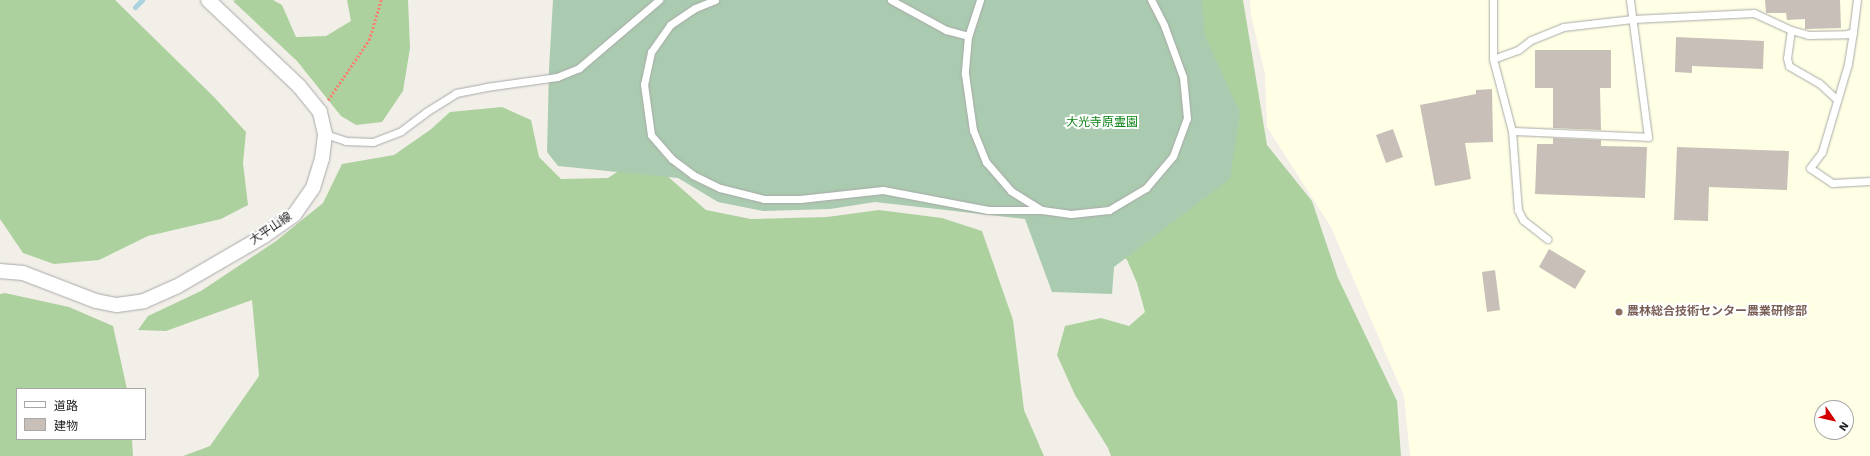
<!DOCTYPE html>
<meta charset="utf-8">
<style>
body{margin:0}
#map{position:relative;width:1870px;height:456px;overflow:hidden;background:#f2efe9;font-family:"Work Sans","Noto Sans JP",sans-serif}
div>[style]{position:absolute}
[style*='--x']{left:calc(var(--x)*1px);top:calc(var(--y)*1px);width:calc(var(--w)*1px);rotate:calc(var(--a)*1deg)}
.education>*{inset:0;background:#ffffe5}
.forest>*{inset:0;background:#add19e}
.cemetery>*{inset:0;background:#aacbaf}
.stream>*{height:5px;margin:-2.5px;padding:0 2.5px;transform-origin:2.5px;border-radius:2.5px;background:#aad3df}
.building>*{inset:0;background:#c7bfb8}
.path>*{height:2.5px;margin-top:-1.25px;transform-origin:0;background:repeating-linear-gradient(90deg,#fa8072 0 2px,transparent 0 4px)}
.roads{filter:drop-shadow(0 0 1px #a9a9a9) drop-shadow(0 0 1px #a9a9a9)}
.service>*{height:7px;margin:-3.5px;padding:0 3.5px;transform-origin:3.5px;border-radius:3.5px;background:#fff}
.minor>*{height:14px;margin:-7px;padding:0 7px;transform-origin:7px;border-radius:7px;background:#fff}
.dots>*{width:11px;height:11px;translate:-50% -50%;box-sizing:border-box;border:2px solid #fff;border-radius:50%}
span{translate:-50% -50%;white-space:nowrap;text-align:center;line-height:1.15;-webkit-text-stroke:4px #fff;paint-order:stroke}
.park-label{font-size:12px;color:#0c8416}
.street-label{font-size:12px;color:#222}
.education-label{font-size:12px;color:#785e54;font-weight:700}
.left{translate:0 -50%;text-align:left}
.legend{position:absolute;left:16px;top:388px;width:130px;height:52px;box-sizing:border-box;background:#fff;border:1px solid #a7a7a7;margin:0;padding:5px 7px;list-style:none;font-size:12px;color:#222}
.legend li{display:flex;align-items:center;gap:8px;height:20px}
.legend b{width:20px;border:1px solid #a7a7a7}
.north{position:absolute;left:1814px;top:400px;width:40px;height:40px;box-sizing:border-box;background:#fff;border:1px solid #a7a7a7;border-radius:50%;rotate:124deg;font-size:11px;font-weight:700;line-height:16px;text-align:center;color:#222}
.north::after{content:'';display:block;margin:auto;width:14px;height:18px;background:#d40000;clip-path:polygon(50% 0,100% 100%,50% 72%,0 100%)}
</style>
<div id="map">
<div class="education">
<i style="clip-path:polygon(evenodd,1250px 0,1870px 0,1870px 456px,1410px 456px,1404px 396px,1331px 227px,1267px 127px,1265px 74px,1251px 15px,1250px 0,1822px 408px,1846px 408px,1846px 432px,1822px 432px,1822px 408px)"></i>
</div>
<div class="forest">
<i style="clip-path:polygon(0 0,115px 0,214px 97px,246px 132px,243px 163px,248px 205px,221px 219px,148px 236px,99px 260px,54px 264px,23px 253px,0 219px)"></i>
<i style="clip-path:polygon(236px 0,273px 0,282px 5px,296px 37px,326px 36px,351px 21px,347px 0,408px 0,410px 48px,403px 91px,382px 122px,356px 125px,341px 116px,297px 61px,233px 1px)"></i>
<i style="clip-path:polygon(1175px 0,1243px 0,1267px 145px,1312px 201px,1338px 278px,1397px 401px,1401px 456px,1111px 456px,1108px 448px,1075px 395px,1057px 355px,1065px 326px,1101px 318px,1129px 326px,1145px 312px,1137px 283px,1127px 260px,1107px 242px)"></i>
<i style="clip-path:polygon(502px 107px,531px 120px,539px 157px,561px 179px,608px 178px,632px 162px,658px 168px,706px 210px,751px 219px,827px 217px,879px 210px,942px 218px,982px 231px,1013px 320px,1024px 410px,1044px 456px,183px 456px,210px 446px,259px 376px,252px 300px,166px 331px,138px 330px,148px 316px,201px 291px,276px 241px,323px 203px,342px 164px,394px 155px,430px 130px,450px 112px)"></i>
<i style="clip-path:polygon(5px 293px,69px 307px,113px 326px,127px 389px,17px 389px,17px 439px,132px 439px,133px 456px,0 456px,0 294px)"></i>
</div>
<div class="cemetery">
<i style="clip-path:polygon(553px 0,1202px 0,1205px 36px,1240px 112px,1230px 179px,1114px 267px,1112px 294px,1052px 292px,1025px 219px,875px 202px,830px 209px,763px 211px,718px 202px,678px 178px,558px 166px,547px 152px,549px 69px)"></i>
</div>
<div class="stream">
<i style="--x:135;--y:7;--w:10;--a:-45"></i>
</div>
<div class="building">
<i style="clip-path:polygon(1765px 0,1840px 0,1841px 28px,1805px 29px,1805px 19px,1787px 20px,1786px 13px,1766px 13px)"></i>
<i style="clip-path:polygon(1676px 37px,1764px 41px,1763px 69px,1692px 66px,1692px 73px,1675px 72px)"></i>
<i style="clip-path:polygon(1535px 50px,1611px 50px,1611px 88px,1600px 88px,1601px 130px,1553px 128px,1553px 88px,1535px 88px)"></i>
<i style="clip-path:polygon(1492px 89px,1493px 142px,1465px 143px,1471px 179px,1435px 186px,1420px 105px,1476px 94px,1476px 90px)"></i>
<i style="clip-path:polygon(1393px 129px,1403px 157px,1386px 163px,1376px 135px)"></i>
<i style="clip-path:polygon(1553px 138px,1601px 140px,1601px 146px,1647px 147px,1645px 198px,1535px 194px,1537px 144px,1553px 144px)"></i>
<i style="clip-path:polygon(1677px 147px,1789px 151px,1787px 190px,1709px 187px,1708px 221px,1674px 220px)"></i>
<i style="clip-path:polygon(1549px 249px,1586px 271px,1575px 289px,1539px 267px)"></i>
<i style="clip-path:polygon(1495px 270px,1500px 310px,1487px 312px,1482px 272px)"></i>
</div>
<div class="path">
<i style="--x:328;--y:100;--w:73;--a:-55.7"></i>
<i style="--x:369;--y:40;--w:42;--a:-73.3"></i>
</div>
<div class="roads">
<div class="service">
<i style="--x:715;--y:0;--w:22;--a:158"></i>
<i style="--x:695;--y:8;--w:30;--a:146"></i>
<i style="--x:670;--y:25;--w:33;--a:125"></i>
<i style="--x:651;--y:52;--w:33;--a:102"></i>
<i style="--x:644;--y:84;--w:51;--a:82.2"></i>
<i style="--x:651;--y:135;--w:32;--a:49"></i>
<i style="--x:672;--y:159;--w:26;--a:37"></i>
<i style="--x:693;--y:175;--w:30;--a:26"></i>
<i style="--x:720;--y:188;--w:45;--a:14"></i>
<i style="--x:764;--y:199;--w:36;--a:0"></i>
<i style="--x:800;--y:199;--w:83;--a:-6.2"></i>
<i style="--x:883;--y:190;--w:107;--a:10.8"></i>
<i style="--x:988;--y:210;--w:54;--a:0"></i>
<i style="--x:891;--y:0;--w:63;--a:28.6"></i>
<i style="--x:946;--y:30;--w:23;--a:15"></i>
<i style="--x:980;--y:0;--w:38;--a:108"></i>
<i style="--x:968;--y:36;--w:38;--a:95"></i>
<i style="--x:965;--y:74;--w:57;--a:81.9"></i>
<i style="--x:973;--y:130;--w:35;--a:68"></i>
<i style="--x:986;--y:162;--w:38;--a:49"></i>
<i style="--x:1011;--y:191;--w:36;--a:32"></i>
<i style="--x:1042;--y:210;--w:29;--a:8"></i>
<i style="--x:1071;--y:214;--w:38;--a:-6"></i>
<i style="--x:1109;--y:210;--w:43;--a:-30.7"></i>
<i style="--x:1146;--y:188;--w:42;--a:-49.8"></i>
<i style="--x:1173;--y:156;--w:40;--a:-69.8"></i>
<i style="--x:1187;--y:118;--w:41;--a:-95.6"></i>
<i style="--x:1183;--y:77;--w:55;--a:-110.1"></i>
<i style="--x:1164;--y:25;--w:28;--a:-117"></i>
<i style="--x:1493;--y:0;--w:59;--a:90"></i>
<i style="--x:1493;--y:59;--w:74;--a:75.2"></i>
<i style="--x:1512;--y:131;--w:79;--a:85.7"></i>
<i style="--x:1518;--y:210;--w:11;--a:63"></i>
<i style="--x:1523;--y:220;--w:31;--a:38"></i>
<i style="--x:1791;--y:30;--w:28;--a:98"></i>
<i style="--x:1787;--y:58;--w:8;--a:76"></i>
<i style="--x:1789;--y:66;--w:34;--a:30"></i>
<i style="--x:1819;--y:83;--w:25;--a:43"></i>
<i style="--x:1853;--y:32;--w:32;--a:99"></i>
<i style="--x:1848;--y:64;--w:92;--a:106.5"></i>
<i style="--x:1822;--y:152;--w:20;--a:127"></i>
<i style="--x:1810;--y:168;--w:27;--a:34"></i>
<i style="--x:1832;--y:183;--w:38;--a:-3"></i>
<i style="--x:1493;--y:59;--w:27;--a:-20"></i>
<i style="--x:1518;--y:50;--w:16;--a:-38"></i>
<i style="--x:1531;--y:40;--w:35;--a:-22"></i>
<i style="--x:1563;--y:27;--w:70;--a:-6.5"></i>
<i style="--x:1633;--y:19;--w:121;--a:-2.8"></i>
<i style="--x:1754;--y:13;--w:41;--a:24.7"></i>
<i style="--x:1791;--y:30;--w:18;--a:16"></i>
<i style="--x:1808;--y:35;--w:39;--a:-1"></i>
<i style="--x:1847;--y:34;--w:6;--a:-18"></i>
<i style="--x:1853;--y:32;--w:32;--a:-83"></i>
<i style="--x:1512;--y:131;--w:136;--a:2.5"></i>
<i style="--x:1648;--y:137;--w:138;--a:-97.5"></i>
<i style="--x:325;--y:134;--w:22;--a:18"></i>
<i style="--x:346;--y:141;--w:27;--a:2"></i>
<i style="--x:373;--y:142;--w:30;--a:-21"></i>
<i style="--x:401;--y:131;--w:31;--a:-37"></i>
<i style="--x:426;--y:112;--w:36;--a:-32"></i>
<i style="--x:456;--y:93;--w:31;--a:-11"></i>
<i style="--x:486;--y:87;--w:72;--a:-8"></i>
<i style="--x:557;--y:77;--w:24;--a:-22"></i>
<i style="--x:579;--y:68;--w:105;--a:-40.4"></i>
</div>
<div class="minor">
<i style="--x:0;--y:271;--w:23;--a:5"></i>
<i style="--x:23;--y:273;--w:78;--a:21"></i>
<i style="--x:96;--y:301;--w:21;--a:11"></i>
<i style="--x:117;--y:305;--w:27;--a:-8"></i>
<i style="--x:144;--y:301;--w:35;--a:-24"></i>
<i style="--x:176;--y:287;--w:102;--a:-30.1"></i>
<i style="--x:264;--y:236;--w:37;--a:-35"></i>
<i style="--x:294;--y:215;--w:33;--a:-55"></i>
<i style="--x:313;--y:188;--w:30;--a:-73"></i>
<i style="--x:322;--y:159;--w:25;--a:-83"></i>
<i style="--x:325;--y:134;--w:23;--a:-103"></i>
<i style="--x:320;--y:112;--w:33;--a:-129"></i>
<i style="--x:299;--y:86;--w:125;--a:-136.6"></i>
</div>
</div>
<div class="dots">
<i style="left:1619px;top:312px;background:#8d6e63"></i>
</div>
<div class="park-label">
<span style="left:1102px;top:123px">大光寺原霊園</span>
</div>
<div class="street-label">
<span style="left:271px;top:229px;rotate:-34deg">大平山線</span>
</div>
<div class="education-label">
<span class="left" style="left:1627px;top:312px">農林総合技術センター農業研修部</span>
</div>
<ul class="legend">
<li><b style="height:5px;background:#fff"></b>道路</li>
<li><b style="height:11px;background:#c7bfb8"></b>建物</li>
</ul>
<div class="north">N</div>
</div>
